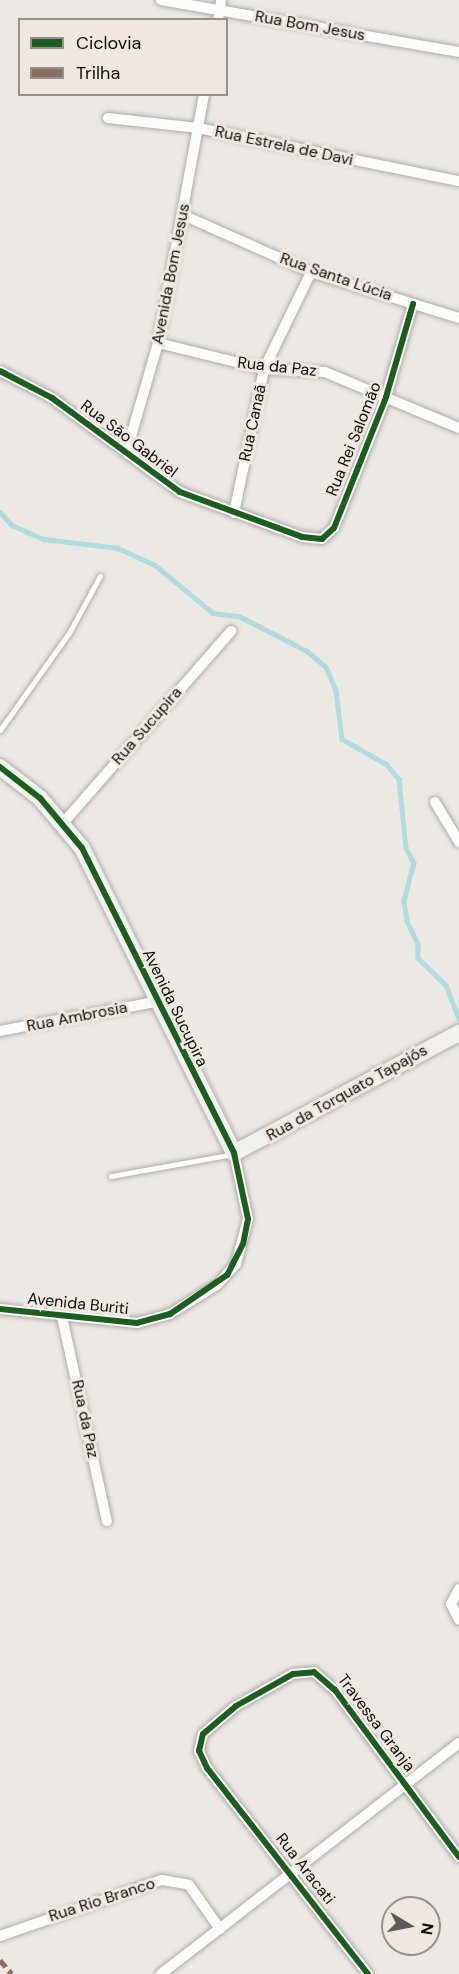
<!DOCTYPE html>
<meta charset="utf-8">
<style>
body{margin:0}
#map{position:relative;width:459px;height:1974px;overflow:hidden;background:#ece8e4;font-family:"DM Sans",sans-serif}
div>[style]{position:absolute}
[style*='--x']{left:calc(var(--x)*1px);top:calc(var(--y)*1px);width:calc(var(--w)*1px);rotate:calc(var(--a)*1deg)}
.stream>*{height:4.5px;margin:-2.25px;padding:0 2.25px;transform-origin:2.25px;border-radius:2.25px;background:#b2dbdd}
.roads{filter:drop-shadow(0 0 2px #aeaba8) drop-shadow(0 0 2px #aeaba8)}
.lane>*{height:5px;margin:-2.5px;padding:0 2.5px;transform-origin:2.5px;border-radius:2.5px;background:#fcfcfb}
.street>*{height:10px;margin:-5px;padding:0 5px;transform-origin:5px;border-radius:5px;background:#fcfcfb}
.secondary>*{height:16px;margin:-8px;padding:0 8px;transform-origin:8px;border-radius:8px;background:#f0f0ec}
.quiet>*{height:4.5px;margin-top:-2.25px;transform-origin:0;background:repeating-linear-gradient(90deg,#8d6e63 0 9px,transparent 0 13.5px)}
.cycleway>*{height:6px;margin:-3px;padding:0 3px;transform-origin:3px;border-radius:3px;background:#1b5e20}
span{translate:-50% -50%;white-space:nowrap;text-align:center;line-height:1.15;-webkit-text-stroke:6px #efe8e1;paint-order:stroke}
.street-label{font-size:16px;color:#0e0c0a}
.legend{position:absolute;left:18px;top:18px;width:210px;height:78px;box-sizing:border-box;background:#efe8e1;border:2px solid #95908b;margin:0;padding:8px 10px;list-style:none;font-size:18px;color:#0e0c0a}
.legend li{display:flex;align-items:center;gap:12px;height:30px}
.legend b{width:30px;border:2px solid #95908b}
.north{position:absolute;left:381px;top:1896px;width:60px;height:60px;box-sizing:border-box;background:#efe8e1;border:2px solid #95908b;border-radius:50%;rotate:100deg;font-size:16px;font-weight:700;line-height:24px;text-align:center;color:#0e0c0a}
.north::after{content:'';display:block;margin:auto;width:21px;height:27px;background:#5c5956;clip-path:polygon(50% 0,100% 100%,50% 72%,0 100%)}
</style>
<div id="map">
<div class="stream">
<i style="--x:0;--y:512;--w:18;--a:47"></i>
<i style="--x:12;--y:525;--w:35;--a:24"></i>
<i style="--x:44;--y:539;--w:75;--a:6.9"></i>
<i style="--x:118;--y:548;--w:41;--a:24.7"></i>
<i style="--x:155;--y:565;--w:75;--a:39.6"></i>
<i style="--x:213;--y:613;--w:26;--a:7"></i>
<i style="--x:239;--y:616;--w:76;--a:27.2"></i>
<i style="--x:307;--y:651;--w:25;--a:40"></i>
<i style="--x:326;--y:667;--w:26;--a:67"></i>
<i style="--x:336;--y:691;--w:48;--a:82.9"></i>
<i style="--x:342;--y:739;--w:51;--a:29.6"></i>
<i style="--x:386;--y:764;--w:20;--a:49"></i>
<i style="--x:399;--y:779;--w:69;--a:84.2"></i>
<i style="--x:406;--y:848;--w:17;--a:62"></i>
<i style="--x:414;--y:863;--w:39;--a:105"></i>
<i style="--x:404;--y:901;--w:20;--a:81"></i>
<i style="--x:407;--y:921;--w:25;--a:64"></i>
<i style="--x:418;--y:944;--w:14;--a:90"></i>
<i style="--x:418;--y:958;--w:39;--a:44"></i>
<i style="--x:446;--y:985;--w:36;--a:69"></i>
</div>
<div class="roads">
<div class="lane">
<i style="--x:0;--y:730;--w:119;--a:-54.6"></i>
<i style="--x:69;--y:633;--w:65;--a:-61.5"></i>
<i style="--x:111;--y:1176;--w:124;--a:-10.2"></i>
</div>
<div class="street">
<i style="--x:161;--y:0;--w:303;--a:9.9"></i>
<i style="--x:218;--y:20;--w:20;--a:-81"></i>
<i style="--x:108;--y:118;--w:91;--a:6.3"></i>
<i style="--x:198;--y:128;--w:266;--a:11.5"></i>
<i style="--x:183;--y:215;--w:140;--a:24"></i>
<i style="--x:311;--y:272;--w:155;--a:17.3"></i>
<i style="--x:158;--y:343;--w:109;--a:13.8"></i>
<i style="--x:264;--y:369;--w:61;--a:2.8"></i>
<i style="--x:325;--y:372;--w:145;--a:22.7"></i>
<i style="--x:0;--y:371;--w:59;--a:27.4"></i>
<i style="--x:52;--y:398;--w:159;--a:36.3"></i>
<i style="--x:180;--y:492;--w:130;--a:20.2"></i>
<i style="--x:302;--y:537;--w:20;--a:6"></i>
<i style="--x:322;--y:539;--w:16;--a:-43"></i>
<i style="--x:334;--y:528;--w:141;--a:-68.3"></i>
<i style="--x:386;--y:397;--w:97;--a:-73.8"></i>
<i style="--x:127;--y:450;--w:111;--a:-73.8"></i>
<i style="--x:158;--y:343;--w:253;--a:-79.5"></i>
<i style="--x:234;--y:513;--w:147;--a:-78.2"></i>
<i style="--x:264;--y:369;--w:108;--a:-64.1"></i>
<i style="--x:435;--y:802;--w:47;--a:59"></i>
<i style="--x:64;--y:822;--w:254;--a:-48.8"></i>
<i style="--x:0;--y:1031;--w:158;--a:-10.6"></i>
<i style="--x:0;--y:1309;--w:138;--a:5.8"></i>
<i style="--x:137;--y:1323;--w:34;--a:-15"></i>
<i style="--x:170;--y:1314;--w:55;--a:-31.7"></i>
<i style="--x:217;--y:1285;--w:28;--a:-48"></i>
<i style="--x:236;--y:1264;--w:47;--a:-75.1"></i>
<i style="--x:248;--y:1219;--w:67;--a:-102"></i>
<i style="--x:62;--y:1317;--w:209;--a:77.6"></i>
<i style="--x:459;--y:1589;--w:17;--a:118"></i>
<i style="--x:451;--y:1604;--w:18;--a:63"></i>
<i style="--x:0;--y:1936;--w:171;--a:-19.1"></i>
<i style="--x:162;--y:1880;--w:27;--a:10"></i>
<i style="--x:189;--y:1885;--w:54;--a:54.8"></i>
<i style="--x:161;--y:1974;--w:377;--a:-37.8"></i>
<i style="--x:368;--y:1974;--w:261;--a:-128"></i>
<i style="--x:207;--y:1768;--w:19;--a:-115"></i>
<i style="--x:199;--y:1751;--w:17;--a:-77"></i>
<i style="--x:203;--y:1734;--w:43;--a:-40.3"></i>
<i style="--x:236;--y:1706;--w:65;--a:-29.3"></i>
<i style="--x:293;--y:1674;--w:21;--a:-5"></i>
<i style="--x:314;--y:1672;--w:28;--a:41"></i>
<i style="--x:335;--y:1690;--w:208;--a:53.4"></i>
</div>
<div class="secondary">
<i style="--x:0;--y:767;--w:51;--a:37.8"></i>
<i style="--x:40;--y:798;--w:65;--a:50"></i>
<i style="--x:82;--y:848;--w:341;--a:63.5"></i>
<i style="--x:234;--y:1153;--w:255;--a:-28.1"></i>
</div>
</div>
<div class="quiet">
<i style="--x:0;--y:1960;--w:18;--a:49"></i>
</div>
<div class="cycleway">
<i style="--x:0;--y:371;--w:59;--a:27.4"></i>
<i style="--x:52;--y:398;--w:159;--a:36.3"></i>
<i style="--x:180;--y:492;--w:130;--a:20.2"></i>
<i style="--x:302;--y:537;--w:20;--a:6"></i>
<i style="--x:322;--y:539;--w:16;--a:-43"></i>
<i style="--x:334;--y:528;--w:141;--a:-68.3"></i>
<i style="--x:386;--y:397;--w:97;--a:-73.8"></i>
<i style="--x:0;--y:767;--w:51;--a:37.8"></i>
<i style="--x:40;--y:798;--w:65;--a:50"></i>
<i style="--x:82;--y:848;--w:341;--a:63.5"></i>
<i style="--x:234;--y:1153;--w:67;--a:78"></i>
<i style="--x:248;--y:1219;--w:25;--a:101"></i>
<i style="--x:243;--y:1244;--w:35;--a:117"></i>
<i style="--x:227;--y:1275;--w:69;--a:145.6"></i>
<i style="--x:170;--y:1314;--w:34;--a:165"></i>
<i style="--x:137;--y:1323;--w:138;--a:-174.2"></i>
<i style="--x:368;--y:1974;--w:261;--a:-128"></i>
<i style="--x:207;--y:1768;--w:19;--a:-115"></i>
<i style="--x:199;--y:1751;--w:17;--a:-77"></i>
<i style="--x:203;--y:1734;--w:43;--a:-40.3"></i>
<i style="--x:236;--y:1706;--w:65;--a:-29.3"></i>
<i style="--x:293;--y:1674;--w:21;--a:-5"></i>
<i style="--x:314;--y:1672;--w:28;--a:41"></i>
<i style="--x:335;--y:1690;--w:208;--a:53.4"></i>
</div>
<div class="street-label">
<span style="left:310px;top:26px;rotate:10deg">Rua Bom Jesus</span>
<span style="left:284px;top:146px;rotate:12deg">Rua Estrela de Davi</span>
<span style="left:171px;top:274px;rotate:-79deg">Avenida Bom Jesus</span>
<span style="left:336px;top:277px;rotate:19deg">Rua Santa Lúcia</span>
<span style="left:277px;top:367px;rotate:6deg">Rua da Paz</span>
<span style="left:253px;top:423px;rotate:-78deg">Rua Canaã</span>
<span style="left:129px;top:439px;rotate:37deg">Rua São Gabriel</span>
<span style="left:354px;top:439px;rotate:-68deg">Rua Rei Salomão</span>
<span style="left:147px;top:726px;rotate:-49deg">Rua Sucupira</span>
<span style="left:175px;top:1008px;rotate:64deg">Avenida Sucupira</span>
<span style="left:77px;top:1017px;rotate:-11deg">Rua Ambrosia</span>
<span style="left:347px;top:1093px;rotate:-29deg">Rua da Torquato Tapajós</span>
<span style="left:78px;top:1304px;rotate:6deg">Avenida Buriti</span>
<span style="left:85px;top:1419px;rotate:78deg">Rua da Paz</span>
<span style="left:376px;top:1723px;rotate:53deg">Travessa Granja</span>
<span style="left:305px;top:1869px;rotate:52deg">Rua Aracati</span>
<span style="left:102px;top:1900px;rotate:-18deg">Rua Rio Branco</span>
</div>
<ul class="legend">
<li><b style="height:8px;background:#1b5e20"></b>Ciclovia</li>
<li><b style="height:8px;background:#8d6e63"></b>Trilha</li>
</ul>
<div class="north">N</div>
</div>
